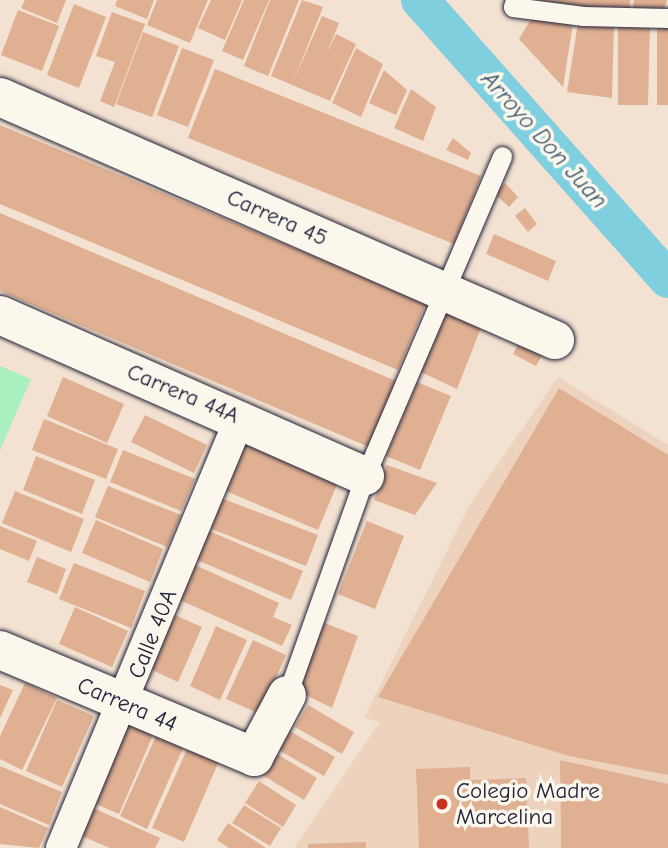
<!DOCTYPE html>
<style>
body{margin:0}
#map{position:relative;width:668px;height:848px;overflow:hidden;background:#f3e2d1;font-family:"Comic Neue",sans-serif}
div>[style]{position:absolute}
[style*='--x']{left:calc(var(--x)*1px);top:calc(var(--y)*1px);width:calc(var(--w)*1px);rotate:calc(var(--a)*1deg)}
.built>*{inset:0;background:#edd3be}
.green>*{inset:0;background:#a8f0bd}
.canal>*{height:38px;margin:-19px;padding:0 19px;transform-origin:19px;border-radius:19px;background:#80cfde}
.building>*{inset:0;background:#e0b092}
.roads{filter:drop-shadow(0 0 2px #22223b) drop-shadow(0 0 2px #22223b)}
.service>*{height:19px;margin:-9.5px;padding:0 9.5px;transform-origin:9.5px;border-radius:9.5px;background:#fbf7ec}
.pedestrian>*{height:30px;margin:-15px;padding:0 15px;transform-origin:15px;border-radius:15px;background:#fbf7ec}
.minor>*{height:38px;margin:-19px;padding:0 19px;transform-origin:19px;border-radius:19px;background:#fbf7ec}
.dots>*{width:19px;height:19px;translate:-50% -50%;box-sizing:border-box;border:4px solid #fbf7ec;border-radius:50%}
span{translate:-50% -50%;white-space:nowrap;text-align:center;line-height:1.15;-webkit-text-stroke:7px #fbf7ec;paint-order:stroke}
.street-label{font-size:23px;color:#22223b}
.poi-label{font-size:23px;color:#22223b}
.left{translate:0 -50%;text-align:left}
.water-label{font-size:24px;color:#3e566c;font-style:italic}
</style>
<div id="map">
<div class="built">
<i style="clip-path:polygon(558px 377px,668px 445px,668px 784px,560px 760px,561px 848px,294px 848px,380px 722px,364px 718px,470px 504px)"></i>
</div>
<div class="green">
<i style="clip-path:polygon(0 366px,31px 379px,0 450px)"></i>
</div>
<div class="canal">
<i style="--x:420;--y:0;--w:373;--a:48.4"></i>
</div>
<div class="building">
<i style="clip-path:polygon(25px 0,66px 0,57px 23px,21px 8px)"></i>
<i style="clip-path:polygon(117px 0,154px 0,147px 19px,115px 6px)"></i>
<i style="clip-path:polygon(157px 0,208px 0,190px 43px,147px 25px)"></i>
<i style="clip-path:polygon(211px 0,242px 0,225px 40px,198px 28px)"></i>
<i style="clip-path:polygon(244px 0,269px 0,243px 60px,222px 51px)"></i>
<i style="clip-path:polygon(270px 0,299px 0,268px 76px,244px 66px)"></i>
<i style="clip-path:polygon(302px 0,323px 7px,294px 80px,322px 16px,339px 23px,326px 55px,336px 34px,356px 44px,330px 101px,271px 76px)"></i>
<i style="clip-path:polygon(536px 0,630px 0,629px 14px)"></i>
<i style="clip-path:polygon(634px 0,667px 0,663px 14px,632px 14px)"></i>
<i style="clip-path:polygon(74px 4px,106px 17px,79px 88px,47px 75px)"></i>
<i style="clip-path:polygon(18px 10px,59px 26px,42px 71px,1px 55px)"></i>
<i style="clip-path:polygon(112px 12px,145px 24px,114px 107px,100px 101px,115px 62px,96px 56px)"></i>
<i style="clip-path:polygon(533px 16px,573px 23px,563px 87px,519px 39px)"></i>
<i style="clip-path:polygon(618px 21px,650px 23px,648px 105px,618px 105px)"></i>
<i style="clip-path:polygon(578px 23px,614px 23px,612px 98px,567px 92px)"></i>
<i style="clip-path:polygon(657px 24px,668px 24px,668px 105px,657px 105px)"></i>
<i style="clip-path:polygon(143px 32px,179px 46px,152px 117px,116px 104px)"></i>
<i style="clip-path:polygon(182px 48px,214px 60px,188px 127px,157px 115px)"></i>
<i style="clip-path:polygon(356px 48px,383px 64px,361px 117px,332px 103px)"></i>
<i style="clip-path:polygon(215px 69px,481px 176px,454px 244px,188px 138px)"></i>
<i style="clip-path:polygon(384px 70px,407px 90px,396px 115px,369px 103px)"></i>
<i style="clip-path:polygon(411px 89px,436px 107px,423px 141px,394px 128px)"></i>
<i style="clip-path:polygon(0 125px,426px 303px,398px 370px,0 204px)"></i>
<i style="clip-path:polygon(453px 138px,471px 153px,468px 160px,446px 150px)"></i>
<i style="clip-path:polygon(505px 183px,518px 197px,509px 207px,495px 194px)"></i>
<i style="clip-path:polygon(525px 208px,537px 224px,528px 232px,515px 216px)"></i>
<i style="clip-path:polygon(0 213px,396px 381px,369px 447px,0 291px)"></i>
<i style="clip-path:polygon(494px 234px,556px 261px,548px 281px,486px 254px)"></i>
<i style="clip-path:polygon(446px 310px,483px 323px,457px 389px,421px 372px)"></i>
<i style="clip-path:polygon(522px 337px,545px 350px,536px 366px,513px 354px)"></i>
<i style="clip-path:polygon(63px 377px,124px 404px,107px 443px,47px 416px)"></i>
<i style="clip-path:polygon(417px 382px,451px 396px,420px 470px,386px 456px)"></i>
<i style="clip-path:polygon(559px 388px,668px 455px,668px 775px,569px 756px,378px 697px)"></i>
<i style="clip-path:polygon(145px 415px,207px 445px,194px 473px,131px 442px)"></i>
<i style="clip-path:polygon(44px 419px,118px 449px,106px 479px,32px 450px)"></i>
<i style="clip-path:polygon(242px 440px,338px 482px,318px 530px,221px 489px)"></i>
<i style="clip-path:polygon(123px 450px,195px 479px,181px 511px,110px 482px)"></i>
<i style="clip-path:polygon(36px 456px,95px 480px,82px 514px,23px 490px)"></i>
<i style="clip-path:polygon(387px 465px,437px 483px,415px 515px,374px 500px)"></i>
<i style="clip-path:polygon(108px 486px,181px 515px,167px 547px,95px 517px)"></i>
<i style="clip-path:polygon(15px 491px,84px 519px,71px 552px,2px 523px)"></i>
<i style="clip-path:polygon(221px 498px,318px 535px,306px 566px,209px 528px)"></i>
<i style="clip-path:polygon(96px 520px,163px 549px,150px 582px,82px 553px)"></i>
<i style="clip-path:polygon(367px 521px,404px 536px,375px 609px,338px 594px)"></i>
<i style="clip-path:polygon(0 526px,37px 541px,29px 561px,0 549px)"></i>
<i style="clip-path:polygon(209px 531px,303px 571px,291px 600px,197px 560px)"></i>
<i style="clip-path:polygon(37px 557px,66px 569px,57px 594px,27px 582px)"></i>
<i style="clip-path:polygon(74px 563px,145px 591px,131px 628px,59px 599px)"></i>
<i style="clip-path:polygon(195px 565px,279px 603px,273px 617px,292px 625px,282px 646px,180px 600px)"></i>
<i style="clip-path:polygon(75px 607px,128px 631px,112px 667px,59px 644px)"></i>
<i style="clip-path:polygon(175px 615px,202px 627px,178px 682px,150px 669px)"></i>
<i style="clip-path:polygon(322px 622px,358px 636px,332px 708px,300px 692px)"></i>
<i style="clip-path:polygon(216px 626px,247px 640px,220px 700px,190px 686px)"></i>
<i style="clip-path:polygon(253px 640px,286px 655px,260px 714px,226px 699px)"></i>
<i style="clip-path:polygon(25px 683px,57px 698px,22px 770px,0 759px,0 736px)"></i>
<i style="clip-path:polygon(0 685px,13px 690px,0 718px)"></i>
<i style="clip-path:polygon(57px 700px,94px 716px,62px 787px,26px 771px)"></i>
<i style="clip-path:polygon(308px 705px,354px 732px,342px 754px,295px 727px)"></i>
<i style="clip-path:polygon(125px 723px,153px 735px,119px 814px,91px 802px)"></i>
<i style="clip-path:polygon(286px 729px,335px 757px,324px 776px,275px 748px)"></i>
<i style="clip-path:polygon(156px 736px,183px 748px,147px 829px,120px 816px)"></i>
<i style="clip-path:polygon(188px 747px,219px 761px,184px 842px,152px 828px)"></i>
<i style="clip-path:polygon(267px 748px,317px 778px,304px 800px,254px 770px)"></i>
<i style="clip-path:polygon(560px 760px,668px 784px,668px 848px,561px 848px)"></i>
<i style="clip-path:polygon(0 766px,62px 792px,49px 825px,0 804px)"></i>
<i style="clip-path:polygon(470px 767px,470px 780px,526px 778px,529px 848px,419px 848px,416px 769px)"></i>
<i style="clip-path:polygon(259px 781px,296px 805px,283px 827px,245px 803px)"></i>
<i style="clip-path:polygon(244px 805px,281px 828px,270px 846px,232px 823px)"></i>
<i style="clip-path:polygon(89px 806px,160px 838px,155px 848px,110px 848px,77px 834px)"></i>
<i style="clip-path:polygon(0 807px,48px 828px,39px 848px,0 844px)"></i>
<i style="clip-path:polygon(228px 823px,266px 848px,229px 848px,217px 840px)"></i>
<i style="clip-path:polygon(366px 842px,366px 848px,308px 848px,308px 844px)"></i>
</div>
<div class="roads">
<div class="service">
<i style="--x:515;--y:0;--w:7;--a:106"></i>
<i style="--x:513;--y:7;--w:71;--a:7.3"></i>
<i style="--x:583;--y:16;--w:85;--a:1.3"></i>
<i style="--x:287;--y:695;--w:232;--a:-70.4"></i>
<i style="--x:365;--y:476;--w:348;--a:-66.8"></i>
</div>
<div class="pedestrian">
<i style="--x:61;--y:848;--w:465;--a:-67.4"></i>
</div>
<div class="minor">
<i style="--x:0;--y:97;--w:606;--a:23.65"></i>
<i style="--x:0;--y:315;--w:399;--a:23.8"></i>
<i style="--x:0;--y:650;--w:276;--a:22.8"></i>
<i style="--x:254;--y:757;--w:70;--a:-62"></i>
</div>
</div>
<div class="dots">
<i style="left:442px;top:804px;background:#c8321e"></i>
</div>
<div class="street-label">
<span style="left:277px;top:218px;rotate:24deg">Carrera 45</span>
<span style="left:183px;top:394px;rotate:23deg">Carrera 44A</span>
<span style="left:153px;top:634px;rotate:-68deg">Calle 40A</span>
<span style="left:127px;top:705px;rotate:23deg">Carrera 44</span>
</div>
<div class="poi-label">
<span class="left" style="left:456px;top:804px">Colegio Madre<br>Marcelina</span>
</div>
<div class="water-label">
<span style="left:544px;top:140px;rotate:48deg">Arroyo Don Juan</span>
</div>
</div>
